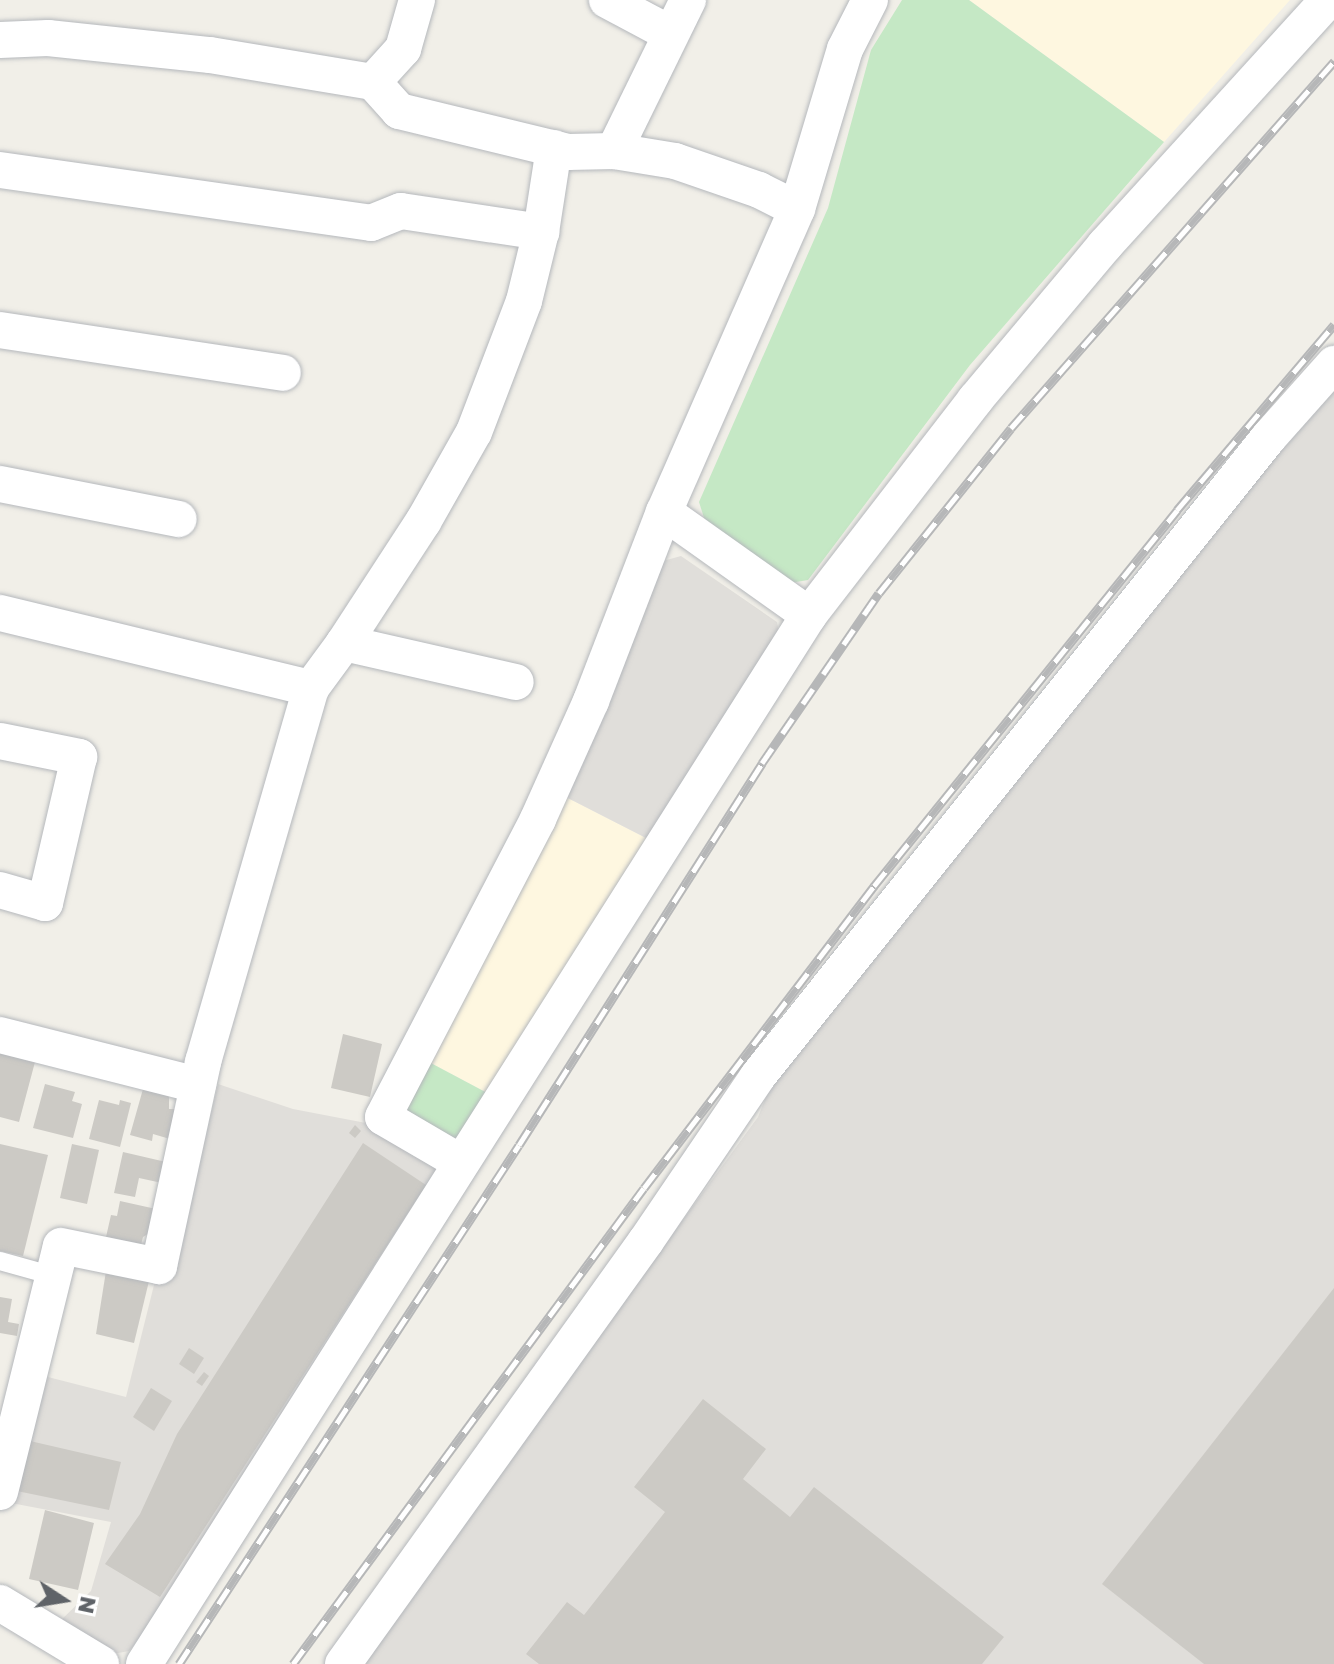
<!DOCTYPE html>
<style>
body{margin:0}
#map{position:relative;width:1334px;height:1664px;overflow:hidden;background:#f1efe8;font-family:"Golos Text",sans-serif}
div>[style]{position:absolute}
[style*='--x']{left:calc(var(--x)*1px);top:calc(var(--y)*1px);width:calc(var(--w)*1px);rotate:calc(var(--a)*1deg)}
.commercial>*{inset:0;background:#fef7e0}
.industrial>*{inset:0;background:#e0deda}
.green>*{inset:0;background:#c5e8c5}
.building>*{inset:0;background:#cccac5}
.roads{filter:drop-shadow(0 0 2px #b5b8bc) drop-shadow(0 0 2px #b5b8bc)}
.lane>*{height:18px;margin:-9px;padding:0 9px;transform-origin:9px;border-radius:9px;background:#fff}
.street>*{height:36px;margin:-18px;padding:0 18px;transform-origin:18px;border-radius:18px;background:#fff}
.rail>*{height:9px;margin-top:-4.5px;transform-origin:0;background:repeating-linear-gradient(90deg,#fff 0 18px,#b6b7b8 0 36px);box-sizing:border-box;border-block:2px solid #b6b7b8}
span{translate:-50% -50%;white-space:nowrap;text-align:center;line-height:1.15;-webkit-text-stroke:6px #fff;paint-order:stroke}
.north{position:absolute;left:24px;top:1560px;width:80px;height:80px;-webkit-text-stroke:6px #fff;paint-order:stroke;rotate:102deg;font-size:22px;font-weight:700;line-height:32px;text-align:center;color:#5f6368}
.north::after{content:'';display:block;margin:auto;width:28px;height:36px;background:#5f6368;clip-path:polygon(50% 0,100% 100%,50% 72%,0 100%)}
</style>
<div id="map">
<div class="commercial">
<i style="clip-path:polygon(969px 0,1290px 0,1164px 142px)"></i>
<i style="clip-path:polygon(558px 793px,648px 839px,491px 1095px,427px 1061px)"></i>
</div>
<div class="industrial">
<i style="clip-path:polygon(1334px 380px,1334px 1664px,359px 1664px,758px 1117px,772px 1082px)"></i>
<i style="clip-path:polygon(681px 556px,777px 622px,780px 640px,648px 839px,558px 793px,663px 561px)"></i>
<i style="clip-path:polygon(218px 1084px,293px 1109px,366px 1123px,441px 1171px,174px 1597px,129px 1651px,113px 1654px,60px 1621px,91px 1591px,111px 1522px,11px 1503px,44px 1376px,126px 1397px,155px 1281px,172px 1275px)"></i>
</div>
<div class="green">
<i style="clip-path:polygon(902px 0,969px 0,1164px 142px,970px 365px,808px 580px,790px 583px,706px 524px,699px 502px,828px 208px,871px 50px)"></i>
<i style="clip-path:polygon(427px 1061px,491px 1095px,465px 1136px,448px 1139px,407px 1115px,403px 1099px)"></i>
</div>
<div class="building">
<i style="clip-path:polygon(343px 1034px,382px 1044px,370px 1097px,331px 1088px)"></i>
<i style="clip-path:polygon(0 1053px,35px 1062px,19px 1122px,0 1117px)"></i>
<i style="clip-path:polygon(45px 1084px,75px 1092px,72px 1101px,82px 1104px,73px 1138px,33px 1128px)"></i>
<i style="clip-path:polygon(143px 1089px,169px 1096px,169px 1109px,176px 1109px,170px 1139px,153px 1134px,152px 1141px,130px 1135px)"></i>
<i style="clip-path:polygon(99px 1100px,119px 1105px,120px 1100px,131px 1103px,120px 1147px,89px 1139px)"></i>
<i style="clip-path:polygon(355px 1125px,361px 1131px,355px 1138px,349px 1133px)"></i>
<i style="clip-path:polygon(363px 1143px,426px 1185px,160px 1597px,105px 1564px,140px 1514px,177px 1434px)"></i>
<i style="clip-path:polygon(0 1144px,48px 1155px,23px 1256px,0 1251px)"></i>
<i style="clip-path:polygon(72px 1144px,99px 1150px,87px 1204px,60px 1198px)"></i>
<i style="clip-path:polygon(123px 1152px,166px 1162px,162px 1183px,139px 1178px,135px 1197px,114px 1193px)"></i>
<i style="clip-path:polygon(120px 1201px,156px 1209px,151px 1232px,143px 1237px,141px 1245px,106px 1237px,111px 1215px,117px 1216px)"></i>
<i style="clip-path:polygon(106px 1271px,149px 1281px,134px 1343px,96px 1334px)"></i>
<i style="clip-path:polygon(1334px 1288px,1334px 1664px,1204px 1664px,1102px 1584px)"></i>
<i style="clip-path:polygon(0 1297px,12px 1299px,8px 1322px,19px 1324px,17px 1336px,0 1333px)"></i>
<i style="clip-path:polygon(189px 1348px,204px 1358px,194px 1374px,179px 1364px)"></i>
<i style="clip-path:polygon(204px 1372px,209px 1376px,202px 1386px,196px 1382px)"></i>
<i style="clip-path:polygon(151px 1388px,172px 1401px,154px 1431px,133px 1417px)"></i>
<i style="clip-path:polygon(703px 1399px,766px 1449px,743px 1479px,790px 1517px,814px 1487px,1004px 1637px,982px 1664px,539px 1664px,526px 1654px,567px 1602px,584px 1615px,665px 1512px,634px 1487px)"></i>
<i style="clip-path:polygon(30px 1441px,121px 1462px,109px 1510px,17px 1491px)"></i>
<i style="clip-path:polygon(45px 1510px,94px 1523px,78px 1590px,29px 1579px)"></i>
</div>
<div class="roads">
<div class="lane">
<i style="--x:0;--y:1261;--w:56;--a:15.5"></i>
</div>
<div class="street">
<i style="--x:607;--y:0;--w:72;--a:28"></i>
<i style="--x:0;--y:40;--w:48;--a:-2.4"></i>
<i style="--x:48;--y:38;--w:163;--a:6"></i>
<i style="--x:210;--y:55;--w:165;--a:9.4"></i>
<i style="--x:373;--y:82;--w:45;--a:-47.7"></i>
<i style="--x:403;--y:49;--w:51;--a:-74.1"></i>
<i style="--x:373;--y:82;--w:39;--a:48"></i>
<i style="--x:399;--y:111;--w:174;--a:13.6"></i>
<i style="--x:568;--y:152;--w:46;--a:-1.2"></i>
<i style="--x:614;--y:151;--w:62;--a:9.3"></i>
<i style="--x:675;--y:161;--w:89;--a:19"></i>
<i style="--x:759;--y:190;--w:42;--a:26.6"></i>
<i style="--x:614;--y:151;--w:168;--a:-63.9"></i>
<i style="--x:0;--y:170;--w:375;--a:8.1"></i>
<i style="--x:371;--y:223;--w:32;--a:-22"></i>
<i style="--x:401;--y:211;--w:142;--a:8.5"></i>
<i style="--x:0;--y:330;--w:286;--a:8.6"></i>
<i style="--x:0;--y:484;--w:182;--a:11.1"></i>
<i style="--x:664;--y:512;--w:178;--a:35.4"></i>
<i style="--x:0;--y:613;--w:320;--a:13.6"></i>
<i style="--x:344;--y:643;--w:145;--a:-56.9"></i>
<i style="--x:423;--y:522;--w:103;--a:-60.5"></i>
<i style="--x:474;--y:432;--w:140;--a:-69.1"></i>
<i style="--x:524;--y:301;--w:71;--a:-76.2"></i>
<i style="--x:541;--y:232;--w:85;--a:-81.2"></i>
<i style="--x:0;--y:741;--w:81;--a:11.4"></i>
<i style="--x:79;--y:757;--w:150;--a:103.1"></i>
<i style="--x:45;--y:903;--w:47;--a:-163.9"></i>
<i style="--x:0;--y:1035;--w:204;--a:14.2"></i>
<i style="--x:460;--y:1162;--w:89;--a:-149.7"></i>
<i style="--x:383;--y:1117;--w:336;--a:-62.5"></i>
<i style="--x:538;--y:819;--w:129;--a:-65.8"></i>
<i style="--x:591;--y:701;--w:203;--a:-68.9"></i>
<i style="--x:664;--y:512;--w:331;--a:-66.3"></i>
<i style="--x:797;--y:209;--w:167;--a:-73.3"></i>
<i style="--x:845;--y:49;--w:55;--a:-63"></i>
<i style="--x:0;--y:1492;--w:253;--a:-76.1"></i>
<i style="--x:61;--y:1246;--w:100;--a:11.5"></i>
<i style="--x:159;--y:1266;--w:209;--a:-77.8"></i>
<i style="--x:203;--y:1062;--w:389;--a:-73.9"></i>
<i style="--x:311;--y:688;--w:56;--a:-53.7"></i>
<i style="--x:344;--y:643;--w:176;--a:12.8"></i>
<i style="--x:0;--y:1603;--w:118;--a:31.1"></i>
<i style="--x:144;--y:1664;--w:1242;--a:-57.63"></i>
<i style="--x:809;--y:615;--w:272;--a:-52.3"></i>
<i style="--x:975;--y:400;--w:202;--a:-50"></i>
<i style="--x:1105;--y:245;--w:331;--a:-47.7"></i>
<i style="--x:343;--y:1664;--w:520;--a:-54.39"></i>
<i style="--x:646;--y:1241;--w:199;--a:-55.8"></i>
<i style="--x:758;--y:1076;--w:818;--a:-51.35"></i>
<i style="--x:1269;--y:437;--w:98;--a:-48.3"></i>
</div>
</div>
<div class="rail">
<i style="--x:179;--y:1664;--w:620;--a:-56.77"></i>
<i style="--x:519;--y:1145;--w:453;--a:-57.5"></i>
<i style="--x:762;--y:763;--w:206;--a:-55.5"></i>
<i style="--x:879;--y:593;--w:211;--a:-51.3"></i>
<i style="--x:1011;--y:428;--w:489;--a:-48.6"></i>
<i style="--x:293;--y:1664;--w:591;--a:-53.6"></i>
<i style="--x:644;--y:1188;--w:380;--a:-52.7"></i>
<i style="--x:874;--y:886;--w:483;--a:-51.1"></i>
<i style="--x:1177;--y:510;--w:243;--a:-49.7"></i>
</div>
<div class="north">N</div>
</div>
